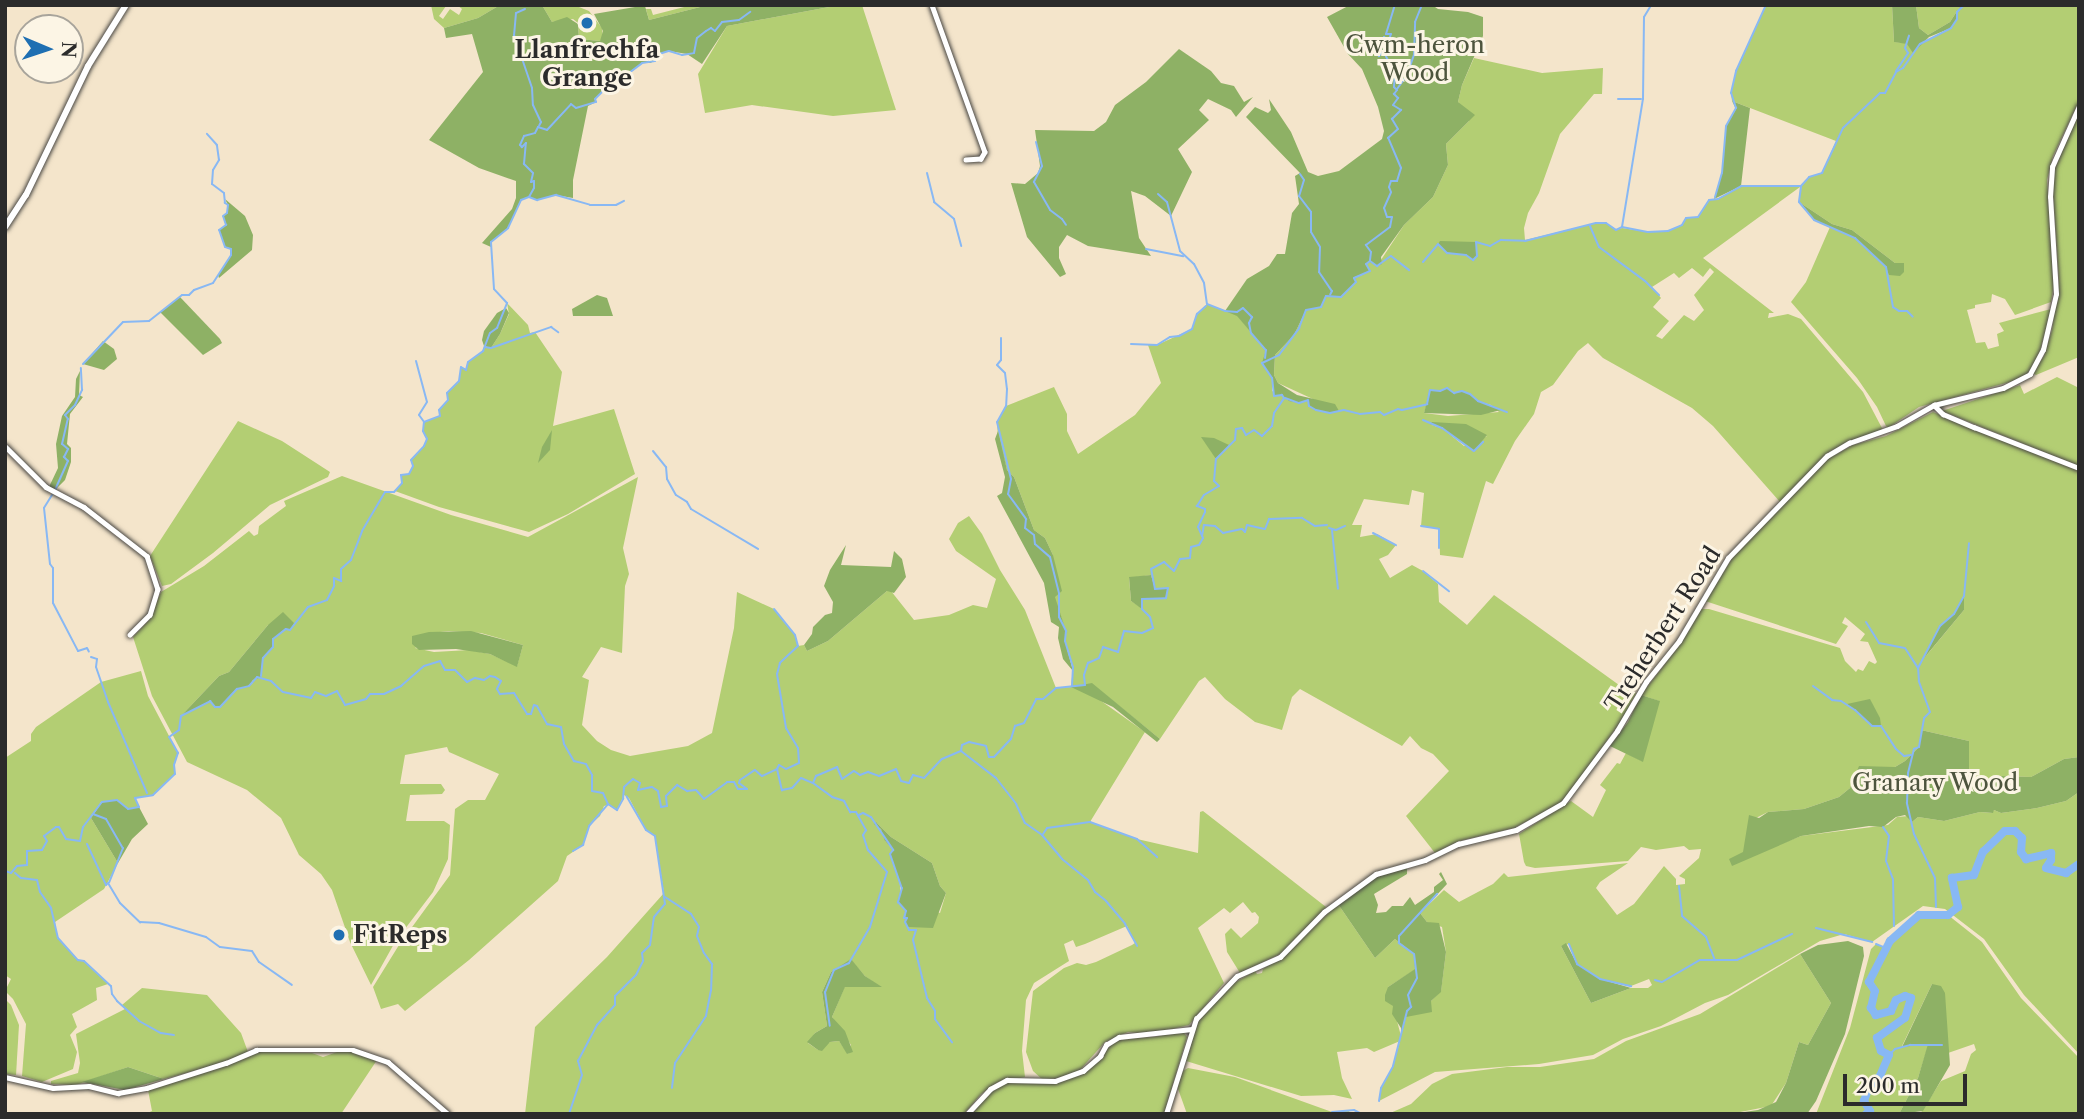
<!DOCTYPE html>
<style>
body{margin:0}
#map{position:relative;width:2084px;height:1119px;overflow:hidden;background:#f4e5cb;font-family:"Libre Caslon Text",serif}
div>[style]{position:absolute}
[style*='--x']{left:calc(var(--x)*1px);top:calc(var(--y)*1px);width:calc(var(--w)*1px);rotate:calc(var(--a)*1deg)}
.green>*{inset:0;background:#b3ce73}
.forest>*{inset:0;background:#8eb165}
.stream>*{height:2px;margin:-1px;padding:0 1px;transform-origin:1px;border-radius:1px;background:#88b8f4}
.river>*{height:8px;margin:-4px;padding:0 4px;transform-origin:4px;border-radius:4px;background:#88b8f4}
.roads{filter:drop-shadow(0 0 2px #494743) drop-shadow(0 0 2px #494743)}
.street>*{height:4.5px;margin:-2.25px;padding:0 2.25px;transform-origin:2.25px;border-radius:2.25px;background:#fff}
.secondary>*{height:6px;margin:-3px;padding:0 3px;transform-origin:3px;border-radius:3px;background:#fff}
.dots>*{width:19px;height:19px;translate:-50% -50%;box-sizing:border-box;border:4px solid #fcf5e5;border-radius:50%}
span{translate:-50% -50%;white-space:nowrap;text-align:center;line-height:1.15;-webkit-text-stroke:6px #fcf5e5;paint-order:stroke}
.park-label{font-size:24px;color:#4d543d}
.poi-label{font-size:24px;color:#2b2b2b;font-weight:700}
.left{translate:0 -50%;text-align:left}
.street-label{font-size:24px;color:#2b2b2b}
.frame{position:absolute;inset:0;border:7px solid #2b2b2b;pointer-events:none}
.north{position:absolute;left:14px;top:14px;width:70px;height:70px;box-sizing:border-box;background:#fcf5e5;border:2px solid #a8a49b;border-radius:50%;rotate:92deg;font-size:19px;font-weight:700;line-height:28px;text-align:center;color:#2b2b2b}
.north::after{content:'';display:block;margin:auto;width:24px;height:32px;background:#1f6fb2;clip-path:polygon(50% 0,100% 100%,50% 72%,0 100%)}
.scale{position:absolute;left:1843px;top:1074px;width:124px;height:32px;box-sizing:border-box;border:4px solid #2b2b2b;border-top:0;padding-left:9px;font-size:21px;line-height:24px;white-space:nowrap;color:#2b2b2b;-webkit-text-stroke:5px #fcf5e5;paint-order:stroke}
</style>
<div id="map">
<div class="green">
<i style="clip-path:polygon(431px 5px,446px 6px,439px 16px,443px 19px,450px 9px,459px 15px,462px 9px,457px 5px,500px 5px,478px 18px,444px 28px,434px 19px)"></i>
<i style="clip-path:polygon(542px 5px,574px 5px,589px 11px,602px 28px,603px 38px,600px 41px,579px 39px,578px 23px,573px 19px,552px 22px)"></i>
<i style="clip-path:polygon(692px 5px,708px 5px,649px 20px,646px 9px,651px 9px,653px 15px)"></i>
<i style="clip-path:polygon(840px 5px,862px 5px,896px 110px,833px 116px,752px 105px,705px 113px,698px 74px,727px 26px)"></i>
<i style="clip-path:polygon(evenodd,1766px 5px,1892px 5px,1894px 42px,1920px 44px,1951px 28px,1957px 12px,1964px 5px,2079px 5px,2079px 101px,2053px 156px,2047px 180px,2055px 278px,2051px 302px,2015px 315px,2005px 299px,1992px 294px,1991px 302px,1975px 305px,1975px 308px,1967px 310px,1976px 343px,1985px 342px,1988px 349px,1999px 346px,1997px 334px,2004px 331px,1999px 323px,2051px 309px,2038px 358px,2026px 375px,2017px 380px,1919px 407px,1888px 428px,1886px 426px,1877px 407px,1857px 378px,1791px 302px,1806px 282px,1830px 227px,1855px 238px,1886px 267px,1895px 263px,1852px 230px,1832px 224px,1799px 202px,1800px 187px,1703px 258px,1774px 313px,1769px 313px,1768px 318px,1788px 314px,1801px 319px,1863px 392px,1883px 430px,1830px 451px,1780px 502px,1713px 426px,1692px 408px,1603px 358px,1588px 343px,1578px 351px,1553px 385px,1541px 392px,1534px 414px,1515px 441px,1493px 484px,1486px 481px,1463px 558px,1440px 555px,1439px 529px,1421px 526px,1424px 493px,1412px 490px,1409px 505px,1364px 499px,1352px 525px,1362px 525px,1360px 537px,1377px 534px,1396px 545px,1388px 555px,1379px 559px,1390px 578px,1412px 565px,1423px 571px,1438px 584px,1439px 602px,1467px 625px,1494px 595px,1619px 685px,1636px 693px,1623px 718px,1570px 793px,1559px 804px,1514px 828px,1459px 841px,1435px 853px,1406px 816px,1449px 771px,1433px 754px,1421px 748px,1410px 736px,1402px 746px,1300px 689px,1292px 697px,1282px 730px,1255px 722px,1225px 699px,1205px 677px,1199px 681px,1160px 739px,1092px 684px,1080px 686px,1145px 732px,1090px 822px,1137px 839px,1198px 853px,1200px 812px,1203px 811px,1326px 907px,1282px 953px,1240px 973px,1227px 952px,1225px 934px,1231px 928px,1241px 938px,1258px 923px,1259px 917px,1255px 912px,1252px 913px,1243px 902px,1230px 913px,1224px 908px,1198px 928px,1224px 983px,1189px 1025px,1151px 1034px,1128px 1032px,1105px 1042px,1079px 1071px,1064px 1077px,1043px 1080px,1033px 1071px,1026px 1052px,1033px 991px,1064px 968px,1077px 963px,1086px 965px,1096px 962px,1132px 945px,1135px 943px,1127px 926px,1085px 944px,1076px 947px,1073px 940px,1064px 944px,1069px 961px,1034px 983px,1026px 1000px,1022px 1051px,1025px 1077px,998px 1082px,981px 1094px,964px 1114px,525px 1114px,535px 1027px,607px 957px,664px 893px,655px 836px,646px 830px,629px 798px,624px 795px,617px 810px,608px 805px,604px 806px,600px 816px,589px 826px,583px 845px,567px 856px,558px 881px,469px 960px,405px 1011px,398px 1004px,381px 1009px,373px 987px,399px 945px,450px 875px,455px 809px,468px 800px,485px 800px,499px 774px,449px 752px,447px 747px,405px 755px,400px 784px,441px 784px,445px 790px,442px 794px,410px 795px,406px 821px,444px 821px,450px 825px,448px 859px,433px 892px,395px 942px,371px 985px,350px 942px,332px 890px,321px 874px,299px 855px,281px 818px,247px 790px,187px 762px,152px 696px,133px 637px,149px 620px,161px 592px,204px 566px,249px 531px,254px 536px,258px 534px,259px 526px,286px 506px,284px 501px,342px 476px,451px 515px,528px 537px,638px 477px,623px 548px,629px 574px,625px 586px,622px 653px,601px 647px,582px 677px,589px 680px,582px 725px,597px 741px,611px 750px,630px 756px,688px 746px,712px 733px,734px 628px,737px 592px,774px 609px,795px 635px,798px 646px,804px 645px,807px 651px,828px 641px,887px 591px,891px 591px,914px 620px,949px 615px,973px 605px,987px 608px,996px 579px,956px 551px,949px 539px,958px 523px,969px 516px,982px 534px,1000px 570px,1025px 610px,1056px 688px,1071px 687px,1073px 667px,1065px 641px,1066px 631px,1054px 597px,1053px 555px,1045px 538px,1034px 530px,1014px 477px,1007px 470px,998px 437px,997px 422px,1006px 406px,1054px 387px,1067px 414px,1067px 431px,1078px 454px,1135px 415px,1161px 383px,1148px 345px,1157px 345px,1192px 329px,1197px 314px,1207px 304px,1237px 315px,1266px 350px,1263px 363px,1272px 378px,1272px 391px,1299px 402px,1308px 400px,1316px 410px,1339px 411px,1278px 383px,1274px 375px,1275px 355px,1294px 335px,1306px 310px,1326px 296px,1341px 297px,1356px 282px,1354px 278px,1362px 275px,1366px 264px,1370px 261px,1377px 266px,1404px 225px,1433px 197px,1448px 165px,1446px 144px,1469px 121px,1458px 102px,1462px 85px,1474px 58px,1542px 73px,1603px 68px,1602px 94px,1594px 94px,1560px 134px,1539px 193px,1528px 213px,1524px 228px,1525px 240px,1596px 223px,1606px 223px,1616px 230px,1622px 228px,1648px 232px,1668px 231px,1682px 225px,1686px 218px,1698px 217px,1709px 200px,1718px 199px,1741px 186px,1801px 186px,1809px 177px,1822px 173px,1836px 141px,1732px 101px,1731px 93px,1736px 71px,1766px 5px,1692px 268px,1703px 277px,1710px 268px,1714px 272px,1694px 295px,1704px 310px,1694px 321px,1684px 315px,1662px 339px,1656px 336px,1669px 321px,1653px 307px,1661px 298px,1652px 287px,1674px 273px,1679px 278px,1692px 268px,1766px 5px,1470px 394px,1478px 401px,1491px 405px,1499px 412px,1448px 416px,1424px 413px,1427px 404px,1470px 394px,1766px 5px,1431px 425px,1487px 436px,1464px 446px,1442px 428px,1431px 425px,1766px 5px,1151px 575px,1155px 589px,1162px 590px,1162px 599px,1142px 599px,1142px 608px,1131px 601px,1129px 578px,1151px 575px,1766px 5px,268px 625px,286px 629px,273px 639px,273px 647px,263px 658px,252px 684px,237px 689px,217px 708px,210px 701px,182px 715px,219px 676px,229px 672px,268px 625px,1766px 5px,449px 631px,481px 633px,523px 645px,517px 666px,490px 654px,469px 650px,434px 652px,415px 648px,440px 632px,449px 631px,1766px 5px,876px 822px,891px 837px,932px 863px,940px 886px,946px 893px,940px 913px,901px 896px,899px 876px,893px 865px,893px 850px,885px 841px,885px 835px,876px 822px,1766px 5px,851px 960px,865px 976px,880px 987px,845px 986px,832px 1017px,851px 1045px,848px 1054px,839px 1041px,830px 1042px,818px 1050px,808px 1043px,815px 1033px,827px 1026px,822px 992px,831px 972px,851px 960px)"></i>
<i style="clip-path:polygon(1916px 5px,1961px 5px,1950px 22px,1928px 35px,1919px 28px)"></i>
<i style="clip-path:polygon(2079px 111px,2079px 357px,2036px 375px,2033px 373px,2044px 356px,2052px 330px,2059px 281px,2052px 176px)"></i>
<i style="clip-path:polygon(507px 303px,528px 325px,530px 333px,535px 332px,562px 372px,553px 426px,614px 409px,635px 474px,568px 514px,529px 532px,439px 507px,395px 491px,402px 483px,401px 475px,409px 474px,413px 466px,411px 460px,424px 446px,427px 439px,423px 431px,424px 422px,440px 416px,439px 410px,448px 400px,447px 393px,459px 381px,461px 367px,466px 369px,468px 362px,483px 351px,484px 346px,491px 348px,500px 334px,509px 314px)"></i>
<i style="clip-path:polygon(2057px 377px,2079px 388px,2079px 466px,1942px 411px,2020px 385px,2024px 394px)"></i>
<i style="clip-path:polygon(evenodd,1933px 412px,2079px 470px,2079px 757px,2064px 759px,2031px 777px,2002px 776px,1973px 784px,1969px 767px,1969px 741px,1921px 730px,1919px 747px,1905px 761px,1895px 767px,1855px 772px,1850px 788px,1839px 797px,1804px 809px,1768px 812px,1754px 819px,1752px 855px,1801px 836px,1888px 825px,1897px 817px,1909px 816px,1912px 822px,1918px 817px,1944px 821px,1980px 812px,1992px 813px,1994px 810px,2001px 813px,2037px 808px,2066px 801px,2079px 792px,2079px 1054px,2024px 995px,1984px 939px,1945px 909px,1923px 906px,1872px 942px,1844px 934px,1820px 941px,1728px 995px,1705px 1003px,1661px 1026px,1623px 1039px,1593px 1055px,1539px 1064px,1435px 1072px,1379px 1101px,1381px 1088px,1393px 1066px,1400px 1041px,1374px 1052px,1367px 1048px,1337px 1052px,1342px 1078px,1352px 1099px,1334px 1095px,1301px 1096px,1186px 1061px,1198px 1022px,1229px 986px,1255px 971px,1257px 974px,1262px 973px,1263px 969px,1288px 952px,1338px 904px,1375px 958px,1395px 939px,1414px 954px,1416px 969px,1388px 987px,1401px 1036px,1406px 1016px,1431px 1001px,1441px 991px,1446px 952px,1442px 927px,1427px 922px,1420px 913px,1444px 890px,1459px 902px,1493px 884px,1504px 873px,1508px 877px,1628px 863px,1600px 882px,1596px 888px,1617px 915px,1634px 904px,1664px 866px,1676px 879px,1676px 885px,1685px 884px,1685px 879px,1679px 876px,1699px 858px,1701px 849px,1689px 850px,1684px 846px,1656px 850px,1641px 847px,1628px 861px,1535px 868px,1526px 866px,1524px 862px,1519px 834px,1571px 801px,1593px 817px,1606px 790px,1600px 785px,1617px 763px,1620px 764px,1626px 753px,1642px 761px,1659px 701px,1641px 695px,1678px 647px,1699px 609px,1709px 609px,1840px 648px,1845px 661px,1856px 672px,1858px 669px,1863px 671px,1869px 661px,1875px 664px,1877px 662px,1868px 642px,1860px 641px,1865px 634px,1845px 617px,1842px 623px,1848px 626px,1836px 644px,1705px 601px,1735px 554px,1828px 459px,1853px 445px,1886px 436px,1933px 412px,1963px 597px,1964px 610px,1926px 656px,1940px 626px,1954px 614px,1963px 597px,1933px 412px,1569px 944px,1577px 964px,1600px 979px,1631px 986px,1649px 979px,1652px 985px,1648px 988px,1631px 988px,1591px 1003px,1561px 946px,1569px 944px)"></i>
<i style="clip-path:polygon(238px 421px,282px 441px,330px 472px,328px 477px,270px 505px,213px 553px,171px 584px,162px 586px,150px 556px)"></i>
<i style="clip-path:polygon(141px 671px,148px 696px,178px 753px,174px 765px,175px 774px,153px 795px,135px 798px,139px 807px,128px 809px,117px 800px,101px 802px,91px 818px,118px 863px,104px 889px,55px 922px,56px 930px,58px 938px,78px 960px,84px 961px,108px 984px,96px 988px,97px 1000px,72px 1014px,77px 1027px,70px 1035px,77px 1052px,73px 1069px,42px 1082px,22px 1076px,26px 1024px,13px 999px,5px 991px,11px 979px,5px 975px,5px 758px,31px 741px,31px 734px,36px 727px,101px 682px)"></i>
<i style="clip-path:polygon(1931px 913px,1948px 915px,1982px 942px,2021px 998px,2079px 1058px,2079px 1114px,1920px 1114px,1941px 1081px,1965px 1071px,1971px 1054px,1976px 1050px,1974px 1044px,1948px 1053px,1947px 1034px,1932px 984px,1902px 1046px,1929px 1043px,1918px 1078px,1899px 1114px,1816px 1114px,1850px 1028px,1871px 949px,1876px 944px,1886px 948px,1890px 941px,1919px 915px)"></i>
<i style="clip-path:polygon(1800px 954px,1831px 1003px,1808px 1045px,1799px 1042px,1786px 1083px,1771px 1106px,1730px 1114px,1388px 1114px,1411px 1104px,1432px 1084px,1452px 1074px,1507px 1067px,1540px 1067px,1594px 1059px,1626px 1041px,1700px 1014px)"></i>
<i style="clip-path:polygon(142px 988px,207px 995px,241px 1033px,248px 1052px,226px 1062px,164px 1079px,128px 1067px,76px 1085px,51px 1084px,51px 1081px,78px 1073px,80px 1063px,76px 1034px,125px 1009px,122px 1005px)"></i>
<i style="clip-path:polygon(5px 999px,11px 1005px,19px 1025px,16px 1075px,5px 1074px)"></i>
<i style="clip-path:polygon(1182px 1030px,1187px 1037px,1164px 1114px,970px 1114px,995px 1088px,1007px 1082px,1045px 1083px,1070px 1078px,1085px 1071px,1113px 1043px,1126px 1038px,1155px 1037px)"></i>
<i style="clip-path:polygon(260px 1052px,312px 1053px,323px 1057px,337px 1052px,358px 1052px,377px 1060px,341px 1114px,145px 1114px,152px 1111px,148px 1090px)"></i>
<i style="clip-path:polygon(1188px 1068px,1235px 1077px,1332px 1112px,1350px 1110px,1348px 1114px,1187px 1114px,1177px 1086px,1183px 1071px)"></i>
</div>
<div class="forest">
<i style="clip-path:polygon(500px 5px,542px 5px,552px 22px,567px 17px,578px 24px,579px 39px,600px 41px,603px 31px,594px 14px,635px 7px,645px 6px,649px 20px,708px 5px,840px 5px,727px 26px,702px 64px,687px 54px,669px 51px,659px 54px,651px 63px,642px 63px,621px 79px,614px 80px,595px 99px,596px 102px,588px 106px,573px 180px,573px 198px,556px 195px,537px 200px,529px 197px,521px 200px,508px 228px,491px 242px,491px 247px,482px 243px,512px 209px,516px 198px,516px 181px,479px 168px,429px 140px,483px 72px,472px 34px,446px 38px,444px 28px,478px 18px)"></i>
<i style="clip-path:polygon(1350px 5px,1432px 5px,1438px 9px,1468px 12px,1483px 17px,1483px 36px,1462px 85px,1458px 102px,1475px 115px,1446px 144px,1448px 165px,1433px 197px,1404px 225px,1381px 257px,1382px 264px,1377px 266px,1370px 262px,1366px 264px,1370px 271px,1355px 277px,1356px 282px,1341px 297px,1326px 296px,1321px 307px,1306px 310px,1294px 335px,1275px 355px,1274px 375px,1278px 383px,1297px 395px,1335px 404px,1339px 411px,1330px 413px,1316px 410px,1309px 406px,1308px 400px,1299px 403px,1289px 401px,1282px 395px,1274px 396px,1272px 378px,1262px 363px,1266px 350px,1237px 316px,1225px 311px,1247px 279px,1269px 266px,1277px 254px,1285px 254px,1292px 213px,1299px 204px,1295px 176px,1300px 173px,1246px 117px,1255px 107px,1268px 113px,1271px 110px,1269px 99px,1291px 132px,1308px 172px,1318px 176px,1339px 171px,1382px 139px,1384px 131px,1378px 107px,1362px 69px,1348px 54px,1327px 17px)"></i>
<i style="clip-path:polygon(1892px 5px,1916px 5px,1919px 28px,1928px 35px,1950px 22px,1961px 5px,1964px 5px,1957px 12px,1957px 19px,1951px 28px,1929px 37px,1913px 53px,1907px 44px,1894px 42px)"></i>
<i style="clip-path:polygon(1179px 49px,1211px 71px,1221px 83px,1234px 86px,1244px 102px,1253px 97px,1236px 117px,1231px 110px,1208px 99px,1199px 110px,1209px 120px,1178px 149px,1192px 172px,1171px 216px,1145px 196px,1131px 191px,1139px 238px,1151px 256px,1088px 246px,1067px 235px,1059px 247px,1059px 258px,1066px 274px,1060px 277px,1027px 237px,1011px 183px,1025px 184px,1038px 173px,1040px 166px,1035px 130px,1094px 131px,1106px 122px,1115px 105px,1146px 82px)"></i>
<i style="clip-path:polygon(1732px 101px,1750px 108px,1741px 186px,1714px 199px,1722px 173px,1726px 126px,1736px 109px)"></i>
<i style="clip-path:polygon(225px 199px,245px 216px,253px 235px,252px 250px,219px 278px,218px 275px,231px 255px,231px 249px,225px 247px,219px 230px,226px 225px,223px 216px,227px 213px,228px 205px)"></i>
<i style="clip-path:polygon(1799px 202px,1832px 224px,1852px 230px,1895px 263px,1904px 263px,1904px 272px,1900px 276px,1889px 275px,1886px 267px,1855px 238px,1814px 220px)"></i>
<i style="clip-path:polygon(1440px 241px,1476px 242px,1477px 256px,1473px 260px,1466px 255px,1447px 253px,1438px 244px)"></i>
<i style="clip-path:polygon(597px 295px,607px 298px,613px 316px,573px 316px,572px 309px)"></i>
<i style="clip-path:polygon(180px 297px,220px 339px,222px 343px,203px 355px,160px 312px)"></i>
<i style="clip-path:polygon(506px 308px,509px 313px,500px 334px,491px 348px,484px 346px,482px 340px,484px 331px,497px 313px)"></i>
<i style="clip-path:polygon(103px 341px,114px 349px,117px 359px,104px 370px,83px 364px)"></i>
<i style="clip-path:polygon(80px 371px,79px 395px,83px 397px,70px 414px,67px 444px,71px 448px,71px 462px,65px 480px,55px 490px,49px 487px,58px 468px,56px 444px,62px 416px,75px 397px,76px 379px)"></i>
<i style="clip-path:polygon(1447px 388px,1454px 393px,1462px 391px,1470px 394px,1478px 401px,1501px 410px,1481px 415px,1424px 413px,1430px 390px,1440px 391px)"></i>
<i style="clip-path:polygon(1432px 422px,1466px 424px,1487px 435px,1474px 451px,1442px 428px,1430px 424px)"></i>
<i style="clip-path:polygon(552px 430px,550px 450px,538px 463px,542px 447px)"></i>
<i style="clip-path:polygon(998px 431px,1007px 470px,1014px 477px,1034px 530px,1045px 538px,1053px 555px,1062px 591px,1055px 597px,1066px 631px,1065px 641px,1073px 671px,1063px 659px,1058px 638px,1059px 627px,1051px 622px,1044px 583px,997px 496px,1002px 493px,1005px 477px,995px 439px)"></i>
<i style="clip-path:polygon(1201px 437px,1214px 438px,1229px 445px,1216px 459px)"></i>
<i style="clip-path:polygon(846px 545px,841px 565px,891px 567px,894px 551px,902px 559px,906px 577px,894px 593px,887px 591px,828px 641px,807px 651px,804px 645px,812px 634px,813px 627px,825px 615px,832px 613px,833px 602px,824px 586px,830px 570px)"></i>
<i style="clip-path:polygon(1151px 575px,1155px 589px,1168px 588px,1166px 598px,1142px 599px,1142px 609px,1131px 601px,1129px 577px)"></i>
<i style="clip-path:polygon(1964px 596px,1964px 610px,1925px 657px,1940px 626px,1954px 614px)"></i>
<i style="clip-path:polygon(283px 612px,294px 623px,290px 630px,285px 629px,273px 639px,273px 647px,263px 658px,261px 677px,253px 680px,249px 686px,237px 689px,220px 707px,215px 707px,210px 701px,181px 716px,219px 676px,229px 672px,268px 625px)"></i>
<i style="clip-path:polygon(471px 631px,523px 645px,517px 667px,490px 654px,456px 649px,419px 650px,412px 644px,412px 636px,429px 632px)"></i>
<i style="clip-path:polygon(1092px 683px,1160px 739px,1157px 742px,1113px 707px,1071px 687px)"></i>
<i style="clip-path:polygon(1641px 695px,1660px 701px,1643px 762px,1610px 746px,1628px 722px)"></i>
<i style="clip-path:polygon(1870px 699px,1880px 718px,1881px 726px,1872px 726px,1847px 704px)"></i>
<i style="clip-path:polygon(1921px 730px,1969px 741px,1969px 767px,1973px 784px,2002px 776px,2031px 777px,2064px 759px,2079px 757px,2079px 792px,2066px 801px,2037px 808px,2001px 813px,1994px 810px,1993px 813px,1980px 812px,1944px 821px,1918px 817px,1912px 822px,1905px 815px,1896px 817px,1883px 827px,1869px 826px,1801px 836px,1732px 866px,1729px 859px,1743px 852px,1749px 815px,1759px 818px,1768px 812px,1804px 809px,1839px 797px,1850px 788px,1859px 766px,1895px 767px,1905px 761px,1919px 747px)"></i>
<i style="clip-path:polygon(117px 800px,128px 809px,139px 807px,148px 824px,132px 839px,118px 863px,91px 818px,102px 802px)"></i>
<i style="clip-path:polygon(876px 822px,891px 837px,932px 863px,940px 886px,946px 893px,933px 928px,908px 927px,905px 922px,906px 911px,898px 902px,902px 888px,890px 854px,893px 850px,885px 841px,881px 829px,874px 824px)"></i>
<i style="clip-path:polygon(1407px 867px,1407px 874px,1374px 894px,1378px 905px,1376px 913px,1386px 912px,1392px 906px,1403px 906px,1410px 897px,1415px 905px,1434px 892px,1434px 887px,1443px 880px,1439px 874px,1441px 872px,1447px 884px,1420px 913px,1427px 922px,1439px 923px,1446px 952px,1441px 992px,1431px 1001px,1432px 1012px,1406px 1017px,1401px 1037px,1401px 1028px,1392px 1014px,1393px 1006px,1385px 1001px,1385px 995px,1388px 987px,1415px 969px,1414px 954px,1395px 939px,1375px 958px,1338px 904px,1376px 876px)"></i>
<i style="clip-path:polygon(1848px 941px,1863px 947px,1864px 956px,1845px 1034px,1816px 1101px,1807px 1114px,1730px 1114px,1758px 1110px,1776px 1102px,1786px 1083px,1799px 1042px,1808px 1045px,1831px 1003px,1800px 954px,1818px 945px)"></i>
<i style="clip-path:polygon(1566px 943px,1577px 964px,1600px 979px,1631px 988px,1591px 1003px,1561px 946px)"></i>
<i style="clip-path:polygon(851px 959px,865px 976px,882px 987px,845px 987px,832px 1017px,845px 1031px,853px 1052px,847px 1054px,839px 1041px,830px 1042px,822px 1051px,818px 1050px,807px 1042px,815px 1033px,827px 1026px,822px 992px,831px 972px)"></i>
<i style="clip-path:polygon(1932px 984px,1941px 986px,1945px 993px,1950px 1065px,1923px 1111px,1899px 1114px,1918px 1078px,1928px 1044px,1902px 1047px)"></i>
<i style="clip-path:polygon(128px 1067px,164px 1079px,125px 1090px,82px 1082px)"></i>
</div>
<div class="stream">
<i style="--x:525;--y:9;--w:10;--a:156"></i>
<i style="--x:516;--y:13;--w:22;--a:95"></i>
<i style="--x:514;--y:35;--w:56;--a:71.2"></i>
<i style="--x:532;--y:88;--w:17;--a:87"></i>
<i style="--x:533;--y:105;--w:19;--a:65"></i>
<i style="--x:541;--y:122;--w:4;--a:117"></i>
<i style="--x:1896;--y:71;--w:22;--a:-56"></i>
<i style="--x:1908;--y:53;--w:6;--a:-121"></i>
<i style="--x:1905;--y:48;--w:13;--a:-72"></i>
<i style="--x:1397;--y:89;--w:17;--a:-54"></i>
<i style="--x:1407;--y:75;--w:21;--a:-71"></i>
<i style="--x:1414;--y:55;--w:33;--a:-88"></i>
<i style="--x:1415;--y:22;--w:18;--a:-68"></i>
<i style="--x:1618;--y:99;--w:23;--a:0"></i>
<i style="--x:1036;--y:142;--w:25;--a:76"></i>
<i style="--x:1042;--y:166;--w:18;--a:117"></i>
<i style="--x:1034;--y:182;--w:32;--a:60"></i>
<i style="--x:1050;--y:210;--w:15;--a:37"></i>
<i style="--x:1062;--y:219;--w:7;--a:56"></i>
<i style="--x:927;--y:173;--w:30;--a:76"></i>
<i style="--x:934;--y:202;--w:26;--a:40"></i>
<i style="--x:954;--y:219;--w:28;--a:75"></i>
<i style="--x:1300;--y:174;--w:7;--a:56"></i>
<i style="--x:1304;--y:180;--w:17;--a:107"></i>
<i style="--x:1299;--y:196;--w:20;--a:53"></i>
<i style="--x:1311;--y:212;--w:20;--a:90"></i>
<i style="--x:1311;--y:232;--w:17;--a:59"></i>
<i style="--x:1320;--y:247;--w:25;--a:92"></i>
<i style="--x:1319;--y:272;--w:23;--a:56"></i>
<i style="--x:1332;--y:291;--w:4;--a:117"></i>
<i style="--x:1801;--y:187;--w:15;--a:98"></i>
<i style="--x:1799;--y:202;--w:23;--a:50"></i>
<i style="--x:1814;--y:220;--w:45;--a:23.7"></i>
<i style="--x:1855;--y:238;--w:42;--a:43.1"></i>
<i style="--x:1886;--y:267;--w:41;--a:80.1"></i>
<i style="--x:1893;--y:307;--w:7;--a:34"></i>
<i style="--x:1899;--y:311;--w:8;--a:0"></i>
<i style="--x:1907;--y:311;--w:8;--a:45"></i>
<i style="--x:1158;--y:194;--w:12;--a:42"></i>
<i style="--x:1167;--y:202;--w:51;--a:75.1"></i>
<i style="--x:1180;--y:251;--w:19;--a:43"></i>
<i style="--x:1194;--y:264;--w:21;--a:62"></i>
<i style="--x:1204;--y:283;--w:21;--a:82"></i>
<i style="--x:1207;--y:304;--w:19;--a:21"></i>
<i style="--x:1225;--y:311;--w:12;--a:5"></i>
<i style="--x:1237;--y:312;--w:7;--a:-34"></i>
<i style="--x:1243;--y:308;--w:13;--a:45"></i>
<i style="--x:1252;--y:317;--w:7;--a:117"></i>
<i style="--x:1249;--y:323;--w:10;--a:79"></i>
<i style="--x:1251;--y:333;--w:23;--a:49"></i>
<i style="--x:1266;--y:350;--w:8;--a:97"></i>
<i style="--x:529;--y:197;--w:9;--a:21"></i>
<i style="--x:537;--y:200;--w:20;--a:-15"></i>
<i style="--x:556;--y:195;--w:35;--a:16"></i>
<i style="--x:590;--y:205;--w:26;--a:0"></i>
<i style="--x:616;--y:205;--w:9;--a:-27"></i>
<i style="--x:1715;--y:197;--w:25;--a:-74"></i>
<i style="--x:1722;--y:173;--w:47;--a:-85.1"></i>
<i style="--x:1726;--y:126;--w:21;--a:-61"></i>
<i style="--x:1736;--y:108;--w:16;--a:-108"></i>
<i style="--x:1731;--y:93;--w:23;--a:-77"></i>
<i style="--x:1736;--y:71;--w:72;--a:-65.6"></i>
<i style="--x:1590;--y:226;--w:23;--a:67"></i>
<i style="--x:1599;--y:247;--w:57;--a:36.5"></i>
<i style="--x:1645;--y:281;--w:20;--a:45"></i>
<i style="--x:1622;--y:227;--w:130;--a:-80.7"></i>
<i style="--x:1643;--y:99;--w:82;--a:-89.3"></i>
<i style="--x:1644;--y:17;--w:12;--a:-59"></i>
<i style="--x:1146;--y:249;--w:38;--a:11"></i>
<i style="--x:1370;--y:260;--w:8;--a:-83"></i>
<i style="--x:1371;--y:252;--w:9;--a:-126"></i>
<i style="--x:1366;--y:245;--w:30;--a:-37"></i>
<i style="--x:1390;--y:227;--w:10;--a:-79"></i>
<i style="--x:1392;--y:217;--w:5;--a:180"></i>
<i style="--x:1387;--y:217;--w:9;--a:-108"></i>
<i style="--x:1384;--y:208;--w:17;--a:-66"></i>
<i style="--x:1391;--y:192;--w:5;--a:-112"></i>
<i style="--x:1389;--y:187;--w:6;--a:-72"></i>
<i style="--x:1391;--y:181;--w:6;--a:0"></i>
<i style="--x:1397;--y:181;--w:14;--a:-73"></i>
<i style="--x:1401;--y:168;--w:33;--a:-113"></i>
<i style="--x:1388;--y:138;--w:13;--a:-42"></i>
<i style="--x:1398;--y:129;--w:12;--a:-121"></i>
<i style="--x:1392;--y:119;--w:13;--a:-45"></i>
<i style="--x:1401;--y:110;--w:9;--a:-148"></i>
<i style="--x:1393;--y:105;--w:9;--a:-54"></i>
<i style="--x:1398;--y:98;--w:6;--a:-135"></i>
<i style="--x:1394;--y:94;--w:5;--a:-53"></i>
<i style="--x:1397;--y:90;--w:4;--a:-135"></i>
<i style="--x:1394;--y:87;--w:13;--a:-86"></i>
<i style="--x:1395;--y:74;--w:20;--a:-117"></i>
<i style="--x:1386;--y:56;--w:4;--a:-76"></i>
<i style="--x:1387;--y:52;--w:4;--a:-146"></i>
<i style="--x:1384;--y:50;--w:8;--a:130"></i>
<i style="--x:1379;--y:56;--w:8;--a:-90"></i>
<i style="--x:1379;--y:48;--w:5;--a:-22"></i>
<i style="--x:1384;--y:46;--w:9;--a:-90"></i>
<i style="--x:1384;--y:37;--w:6;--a:31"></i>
<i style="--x:1389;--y:40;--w:6;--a:-72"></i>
<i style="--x:1391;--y:34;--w:5;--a:180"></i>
<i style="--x:1386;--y:34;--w:30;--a:-73"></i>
<i style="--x:1423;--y:262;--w:23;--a:-50"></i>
<i style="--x:1438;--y:244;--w:13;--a:45"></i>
<i style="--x:1447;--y:253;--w:19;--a:6"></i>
<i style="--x:1466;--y:255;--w:9;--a:36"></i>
<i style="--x:1473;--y:260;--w:6;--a:-45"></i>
<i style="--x:1477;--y:256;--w:14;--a:-94"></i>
<i style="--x:1476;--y:242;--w:15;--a:16"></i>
<i style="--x:1490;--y:246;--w:13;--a:-29"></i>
<i style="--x:1501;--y:240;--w:24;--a:2"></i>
<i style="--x:1525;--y:241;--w:73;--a:-14.2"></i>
<i style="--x:1596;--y:223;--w:10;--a:0"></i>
<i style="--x:1606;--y:223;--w:12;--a:35"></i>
<i style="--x:1616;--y:230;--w:7;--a:-27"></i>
<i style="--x:1622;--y:227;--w:26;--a:11"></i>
<i style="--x:1648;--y:232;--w:20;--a:-3"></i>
<i style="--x:1668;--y:231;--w:15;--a:-23"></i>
<i style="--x:1682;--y:225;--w:8;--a:-60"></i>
<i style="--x:1686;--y:218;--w:12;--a:-5"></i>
<i style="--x:1698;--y:217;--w:20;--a:-57"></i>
<i style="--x:1709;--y:200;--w:9;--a:-6"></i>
<i style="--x:1718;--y:199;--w:26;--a:-29"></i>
<i style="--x:1741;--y:186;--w:60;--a:0"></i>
<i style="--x:1801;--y:186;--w:12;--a:-48"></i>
<i style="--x:1809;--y:177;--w:14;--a:-17"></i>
<i style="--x:1822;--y:173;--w:50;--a:-65"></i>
<i style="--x:1843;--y:128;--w:51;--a:-43.4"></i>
<i style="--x:1880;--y:93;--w:5;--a:0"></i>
<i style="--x:1885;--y:93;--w:24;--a:-62"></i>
<i style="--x:1896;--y:72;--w:8;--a:-30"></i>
<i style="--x:1903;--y:68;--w:29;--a:-55"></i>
<i style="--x:1920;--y:44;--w:35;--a:-27"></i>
<i style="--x:1951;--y:28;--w:11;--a:-56"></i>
<i style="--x:1957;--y:19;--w:7;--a:-90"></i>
<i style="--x:1957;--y:12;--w:10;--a:-45"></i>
<i style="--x:1001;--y:338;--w:22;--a:90"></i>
<i style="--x:1001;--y:360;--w:6;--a:129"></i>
<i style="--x:997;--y:365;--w:11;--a:45"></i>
<i style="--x:1005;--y:373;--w:16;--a:83"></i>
<i style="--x:1007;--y:389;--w:17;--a:93"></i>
<i style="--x:1006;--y:406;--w:18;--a:119"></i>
<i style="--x:997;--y:422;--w:59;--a:76.2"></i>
<i style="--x:1011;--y:479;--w:15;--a:101"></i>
<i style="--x:1008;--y:494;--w:31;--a:54"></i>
<i style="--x:1026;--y:519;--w:9;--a:96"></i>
<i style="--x:1025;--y:528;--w:11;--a:38"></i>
<i style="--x:1034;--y:535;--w:9;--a:84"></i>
<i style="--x:1035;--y:544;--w:20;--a:41"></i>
<i style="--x:1050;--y:557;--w:38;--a:76"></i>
<i style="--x:1059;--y:594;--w:23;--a:90"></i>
<i style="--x:1059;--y:617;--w:16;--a:63"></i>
<i style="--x:1066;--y:631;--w:10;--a:96"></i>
<i style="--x:1065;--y:641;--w:27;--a:73"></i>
<i style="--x:1073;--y:667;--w:19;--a:93"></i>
<i style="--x:1131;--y:344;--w:26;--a:2"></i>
<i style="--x:1157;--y:345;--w:15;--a:-32"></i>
<i style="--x:1170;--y:337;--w:9;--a:-6"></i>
<i style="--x:1179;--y:336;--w:15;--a:-28"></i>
<i style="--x:1192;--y:329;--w:16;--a:-72"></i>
<i style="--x:1197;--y:314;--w:12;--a:-42"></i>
<i style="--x:485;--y:347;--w:6;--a:9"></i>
<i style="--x:491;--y:348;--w:64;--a:-19.3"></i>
<i style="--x:551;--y:327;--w:9;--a:36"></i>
<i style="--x:416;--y:361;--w:42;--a:75"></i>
<i style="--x:427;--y:402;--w:15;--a:122"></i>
<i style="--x:419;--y:415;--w:9;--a:54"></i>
<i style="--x:83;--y:364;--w:58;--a:-46.4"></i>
<i style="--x:123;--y:322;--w:26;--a:-2"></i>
<i style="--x:149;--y:321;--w:42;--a:-38.2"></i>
<i style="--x:182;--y:295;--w:7;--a:0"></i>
<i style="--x:189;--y:295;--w:7;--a:-45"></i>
<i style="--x:194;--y:290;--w:20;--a:-20"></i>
<i style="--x:213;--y:283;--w:33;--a:-57"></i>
<i style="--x:231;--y:255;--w:6;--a:-90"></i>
<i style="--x:231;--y:249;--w:6;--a:-162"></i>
<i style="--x:225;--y:247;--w:18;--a:-109"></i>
<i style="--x:219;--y:230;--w:9;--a:-36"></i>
<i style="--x:226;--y:225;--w:9;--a:-108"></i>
<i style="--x:223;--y:216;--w:5;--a:-37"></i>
<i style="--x:227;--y:213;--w:8;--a:-83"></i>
<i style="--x:228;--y:205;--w:4;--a:-146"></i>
<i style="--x:225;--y:203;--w:10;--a:-96"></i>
<i style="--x:224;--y:193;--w:15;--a:-143"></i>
<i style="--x:212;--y:184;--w:14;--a:-86"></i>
<i style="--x:213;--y:170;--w:12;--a:-59"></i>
<i style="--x:219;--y:160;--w:15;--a:-98"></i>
<i style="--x:217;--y:145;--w:15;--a:-132"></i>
<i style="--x:1285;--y:398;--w:15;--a:20"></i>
<i style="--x:1299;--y:403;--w:9;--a:-18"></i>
<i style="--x:1308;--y:400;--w:6;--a:81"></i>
<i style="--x:1309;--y:406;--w:8;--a:30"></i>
<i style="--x:1316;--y:410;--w:14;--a:12"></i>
<i style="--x:1330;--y:413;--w:14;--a:-12"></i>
<i style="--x:1344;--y:410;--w:16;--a:14"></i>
<i style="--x:1360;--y:414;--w:20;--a:-6"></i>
<i style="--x:1380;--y:412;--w:5;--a:37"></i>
<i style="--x:1384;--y:415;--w:15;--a:-23"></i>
<i style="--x:1398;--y:409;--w:4;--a:14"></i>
<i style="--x:1402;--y:410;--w:26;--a:-13"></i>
<i style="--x:1427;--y:404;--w:14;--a:-78"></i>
<i style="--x:1430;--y:390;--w:10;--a:6"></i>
<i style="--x:1440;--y:391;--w:8;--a:-23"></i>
<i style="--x:1447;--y:388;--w:9;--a:36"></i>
<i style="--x:1454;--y:393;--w:8;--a:-14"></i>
<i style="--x:1462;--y:391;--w:9;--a:21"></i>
<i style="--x:1470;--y:394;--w:11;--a:41"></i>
<i style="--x:1478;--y:401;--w:31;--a:21"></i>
<i style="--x:1423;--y:420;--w:21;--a:23"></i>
<i style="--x:1442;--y:428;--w:39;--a:36"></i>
<i style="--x:1474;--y:451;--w:13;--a:-45"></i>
<i style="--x:653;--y:451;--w:21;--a:51"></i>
<i style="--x:666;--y:467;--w:12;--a:85"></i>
<i style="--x:667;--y:479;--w:18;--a:61"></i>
<i style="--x:676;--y:495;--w:13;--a:32"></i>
<i style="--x:687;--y:502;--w:8;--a:60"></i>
<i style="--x:691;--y:509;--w:78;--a:30.8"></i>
<i style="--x:55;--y:490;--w:32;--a:-66"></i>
<i style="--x:68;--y:461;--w:6;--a:-135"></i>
<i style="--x:64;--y:457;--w:9;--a:-63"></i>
<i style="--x:68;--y:449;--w:8;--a:-140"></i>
<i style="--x:62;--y:444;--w:26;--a:-77"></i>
<i style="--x:68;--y:419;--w:5;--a:-127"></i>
<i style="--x:65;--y:415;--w:14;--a:-45"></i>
<i style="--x:75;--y:405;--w:17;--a:-65"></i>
<i style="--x:82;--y:390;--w:22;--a:-93"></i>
<i style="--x:52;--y:495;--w:15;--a:122"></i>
<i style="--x:44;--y:508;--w:56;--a:83.9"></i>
<i style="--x:50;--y:564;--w:5;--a:53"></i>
<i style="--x:53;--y:568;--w:35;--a:90"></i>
<i style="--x:53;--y:603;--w:54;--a:62.5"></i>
<i style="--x:78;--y:651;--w:9;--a:-18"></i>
<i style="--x:87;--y:648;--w:4;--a:63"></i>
<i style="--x:1421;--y:526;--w:18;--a:9"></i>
<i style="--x:1439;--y:529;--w:19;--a:90"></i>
<i style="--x:1329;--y:528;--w:7;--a:16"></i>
<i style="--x:1336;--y:530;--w:10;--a:-24"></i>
<i style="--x:1332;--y:530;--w:59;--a:84.2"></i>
<i style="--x:1373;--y:533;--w:26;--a:28"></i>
<i style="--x:1202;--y:536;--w:11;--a:-80"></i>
<i style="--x:1204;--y:525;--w:11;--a:5"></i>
<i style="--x:1215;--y:526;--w:11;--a:41"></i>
<i style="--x:1223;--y:533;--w:19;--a:-12"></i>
<i style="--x:1242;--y:529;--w:4;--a:45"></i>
<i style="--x:1245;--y:532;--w:7;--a:-74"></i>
<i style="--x:1247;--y:525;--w:18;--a:13"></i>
<i style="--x:1265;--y:529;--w:11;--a:-68"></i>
<i style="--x:1269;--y:519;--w:33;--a:-2"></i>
<i style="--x:1302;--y:518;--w:15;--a:32"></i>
<i style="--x:1315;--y:526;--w:12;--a:-5"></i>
<i style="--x:1423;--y:571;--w:33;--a:38"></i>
<i style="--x:774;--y:609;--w:33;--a:51"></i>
<i style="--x:795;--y:635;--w:11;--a:75"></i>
<i style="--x:798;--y:646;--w:25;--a:137"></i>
<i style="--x:780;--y:663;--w:11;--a:105"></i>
<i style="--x:777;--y:674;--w:55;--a:80.5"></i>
<i style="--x:786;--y:728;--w:23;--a:59"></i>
<i style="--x:798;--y:748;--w:15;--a:86"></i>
<i style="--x:799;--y:763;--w:14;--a:155"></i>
<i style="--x:786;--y:769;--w:8;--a:-150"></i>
<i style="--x:779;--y:765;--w:4;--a:117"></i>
<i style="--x:1866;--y:622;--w:25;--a:58"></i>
<i style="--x:1879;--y:643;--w:26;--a:11"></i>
<i style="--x:1905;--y:648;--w:24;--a:57"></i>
<i style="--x:91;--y:657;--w:6;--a:18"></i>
<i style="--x:97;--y:659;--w:8;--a:97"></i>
<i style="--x:96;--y:667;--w:37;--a:71"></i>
<i style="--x:108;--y:702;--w:99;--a:66.8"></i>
<i style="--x:261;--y:676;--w:18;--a:-84"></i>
<i style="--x:263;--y:658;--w:15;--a:-48"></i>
<i style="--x:273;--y:647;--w:8;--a:-90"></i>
<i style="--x:273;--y:639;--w:16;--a:-38"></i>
<i style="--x:286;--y:629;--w:4;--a:14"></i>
<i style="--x:290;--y:630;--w:29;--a:-52"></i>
<i style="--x:308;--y:607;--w:20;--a:-20"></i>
<i style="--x:327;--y:600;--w:16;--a:-63"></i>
<i style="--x:334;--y:586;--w:8;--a:-90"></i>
<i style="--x:334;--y:578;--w:8;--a:23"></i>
<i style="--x:341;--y:581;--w:12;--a:-90"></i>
<i style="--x:341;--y:569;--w:13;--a:-42"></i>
<i style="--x:351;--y:560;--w:31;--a:-69"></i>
<i style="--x:362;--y:531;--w:45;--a:-59.5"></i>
<i style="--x:385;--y:492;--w:9;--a:0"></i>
<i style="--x:394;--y:492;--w:12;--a:-48"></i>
<i style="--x:402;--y:483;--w:8;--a:-97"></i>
<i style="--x:401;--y:475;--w:8;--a:-7"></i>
<i style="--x:409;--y:474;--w:9;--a:-63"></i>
<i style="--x:413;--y:466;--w:6;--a:-108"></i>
<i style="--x:411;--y:460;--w:19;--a:-47"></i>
<i style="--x:424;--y:446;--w:8;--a:-67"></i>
<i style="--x:427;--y:439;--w:9;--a:-117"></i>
<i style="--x:423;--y:431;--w:9;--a:-84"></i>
<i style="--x:424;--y:422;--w:17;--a:-21"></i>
<i style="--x:440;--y:416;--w:6;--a:-99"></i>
<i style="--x:439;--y:410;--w:13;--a:-48"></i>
<i style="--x:448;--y:400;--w:7;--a:-98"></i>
<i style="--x:447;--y:393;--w:17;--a:-45"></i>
<i style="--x:459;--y:381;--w:14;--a:-82"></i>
<i style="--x:461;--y:367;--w:6;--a:31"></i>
<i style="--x:466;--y:370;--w:8;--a:-76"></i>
<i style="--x:468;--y:362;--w:19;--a:-36"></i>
<i style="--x:483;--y:351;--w:19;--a:-69"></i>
<i style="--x:490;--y:333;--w:9;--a:-36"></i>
<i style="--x:497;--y:328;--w:27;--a:-68"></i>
<i style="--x:507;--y:303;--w:19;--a:-133"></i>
<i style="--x:494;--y:289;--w:47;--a:-93.7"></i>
<i style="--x:491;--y:242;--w:22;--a:-39"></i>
<i style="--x:508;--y:228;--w:31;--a:-65"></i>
<i style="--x:521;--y:200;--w:9;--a:-21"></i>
<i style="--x:529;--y:197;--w:10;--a:-61"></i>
<i style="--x:534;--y:188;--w:7;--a:-90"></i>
<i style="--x:534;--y:181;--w:3;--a:162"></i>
<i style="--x:531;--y:182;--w:9;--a:-77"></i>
<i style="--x:533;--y:173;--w:13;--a:-135"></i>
<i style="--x:524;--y:164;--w:21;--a:-85"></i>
<i style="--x:526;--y:143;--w:6;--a:135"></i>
<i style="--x:522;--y:147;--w:3;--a:-135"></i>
<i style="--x:520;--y:145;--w:10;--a:-66"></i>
<i style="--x:524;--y:136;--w:11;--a:-15"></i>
<i style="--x:535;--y:133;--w:7;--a:-63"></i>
<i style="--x:538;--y:127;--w:9;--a:18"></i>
<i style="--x:547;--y:130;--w:35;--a:-47"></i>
<i style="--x:571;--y:104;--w:6;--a:39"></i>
<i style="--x:576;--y:108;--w:21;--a:-17"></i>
<i style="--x:596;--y:102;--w:3;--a:-108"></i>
<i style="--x:595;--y:99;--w:27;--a:-45"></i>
<i style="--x:614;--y:80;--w:7;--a:-8"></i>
<i style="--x:621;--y:79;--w:26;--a:-37"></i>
<i style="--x:642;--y:63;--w:13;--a:-9"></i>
<i style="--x:655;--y:61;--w:8;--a:-60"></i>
<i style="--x:659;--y:54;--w:10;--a:-17"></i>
<i style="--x:669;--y:51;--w:14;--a:17"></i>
<i style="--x:682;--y:55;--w:12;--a:-9"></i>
<i style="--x:694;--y:53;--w:15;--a:-79"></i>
<i style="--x:697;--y:38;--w:11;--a:-38"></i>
<i style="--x:706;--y:31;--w:6;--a:-31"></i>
<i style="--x:711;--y:28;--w:5;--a:37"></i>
<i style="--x:715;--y:31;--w:11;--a:-52"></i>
<i style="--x:722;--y:22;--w:17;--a:-7"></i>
<i style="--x:739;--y:20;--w:14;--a:-36"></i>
<i style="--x:1813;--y:686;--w:24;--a:36"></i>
<i style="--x:1832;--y:700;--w:9;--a:6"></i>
<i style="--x:1841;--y:701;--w:17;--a:33"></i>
<i style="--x:1855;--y:710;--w:23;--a:43"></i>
<i style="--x:1872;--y:726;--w:9;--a:0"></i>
<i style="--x:1881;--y:726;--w:27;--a:57"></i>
<i style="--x:1896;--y:749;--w:11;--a:41"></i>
<i style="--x:1904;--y:756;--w:7;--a:-8"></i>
<i style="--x:961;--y:751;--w:44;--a:37.6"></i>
<i style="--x:996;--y:778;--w:33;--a:52"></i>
<i style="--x:1016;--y:804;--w:21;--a:65"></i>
<i style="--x:1025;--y:823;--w:21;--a:35"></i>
<i style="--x:1042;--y:835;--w:31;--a:50"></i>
<i style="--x:1062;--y:859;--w:33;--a:39"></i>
<i style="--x:1088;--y:880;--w:14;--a:60"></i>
<i style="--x:1095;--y:892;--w:14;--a:39"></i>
<i style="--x:1106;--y:901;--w:30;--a:50"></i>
<i style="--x:1125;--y:924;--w:25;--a:61"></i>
<i style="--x:813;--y:783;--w:24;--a:36"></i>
<i style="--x:832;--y:797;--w:13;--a:18"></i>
<i style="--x:844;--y:801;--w:13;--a:61"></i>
<i style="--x:850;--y:812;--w:6;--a:0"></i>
<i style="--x:856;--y:812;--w:21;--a:61"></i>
<i style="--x:866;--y:830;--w:6;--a:121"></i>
<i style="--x:863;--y:835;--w:16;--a:72"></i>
<i style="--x:868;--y:850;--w:29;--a:49"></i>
<i style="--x:887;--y:872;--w:58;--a:107.2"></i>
<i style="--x:870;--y:927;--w:42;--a:120.3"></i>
<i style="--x:849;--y:963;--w:17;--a:155"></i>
<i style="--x:834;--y:970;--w:24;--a:112"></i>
<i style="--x:825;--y:992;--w:34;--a:82"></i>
<i style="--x:93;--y:814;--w:14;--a:21"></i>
<i style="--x:106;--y:819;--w:34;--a:60"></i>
<i style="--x:123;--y:848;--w:37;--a:112"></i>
<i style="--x:859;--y:815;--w:4;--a:-27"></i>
<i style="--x:863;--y:813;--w:9;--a:27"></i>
<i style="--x:871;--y:817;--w:40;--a:56"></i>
<i style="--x:893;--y:850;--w:5;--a:127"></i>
<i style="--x:890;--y:854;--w:36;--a:71"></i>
<i style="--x:902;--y:888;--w:15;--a:106"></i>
<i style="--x:898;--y:902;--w:12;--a:48"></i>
<i style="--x:906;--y:911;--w:7;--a:106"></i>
<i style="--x:904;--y:918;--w:3;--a:0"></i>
<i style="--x:907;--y:918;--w:4;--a:117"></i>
<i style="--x:905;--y:922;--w:9;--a:63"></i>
<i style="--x:909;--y:930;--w:7;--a:0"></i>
<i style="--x:916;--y:930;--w:10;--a:107"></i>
<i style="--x:913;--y:940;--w:60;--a:76.4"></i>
<i style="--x:927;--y:998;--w:15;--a:58"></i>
<i style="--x:935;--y:1011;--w:8;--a:90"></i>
<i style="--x:935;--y:1019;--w:29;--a:54"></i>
<i style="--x:1883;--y:827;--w:11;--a:56"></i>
<i style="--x:1889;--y:836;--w:25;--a:97"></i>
<i style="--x:1886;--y:861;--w:19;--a:69"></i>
<i style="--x:1893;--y:879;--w:47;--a:88.8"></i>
<i style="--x:1043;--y:834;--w:7;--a:-56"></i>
<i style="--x:1047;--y:828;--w:43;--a:-7.9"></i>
<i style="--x:1090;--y:822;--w:50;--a:19.9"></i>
<i style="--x:1137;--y:839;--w:27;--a:42"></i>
<i style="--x:87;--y:844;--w:45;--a:65.1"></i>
<i style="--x:106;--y:885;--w:3;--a:-45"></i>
<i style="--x:108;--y:883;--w:23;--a:59"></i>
<i style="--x:120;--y:903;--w:28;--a:44"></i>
<i style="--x:140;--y:922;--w:19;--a:3"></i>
<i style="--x:159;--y:923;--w:49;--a:16.6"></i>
<i style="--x:206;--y:937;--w:17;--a:36"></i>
<i style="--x:220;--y:947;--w:32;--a:7"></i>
<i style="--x:252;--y:951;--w:13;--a:58"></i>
<i style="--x:259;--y:962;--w:40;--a:34.9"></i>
<i style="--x:573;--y:851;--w:12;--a:-31"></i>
<i style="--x:583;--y:845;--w:20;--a:-72"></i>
<i style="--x:589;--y:826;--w:28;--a:-49"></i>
<i style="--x:5;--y:871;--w:6;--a:18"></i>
<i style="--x:11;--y:873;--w:9;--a:-49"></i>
<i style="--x:17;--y:866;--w:10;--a:-6"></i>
<i style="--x:27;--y:865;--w:14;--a:-90"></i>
<i style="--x:27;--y:851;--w:15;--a:-4"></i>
<i style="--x:42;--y:850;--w:10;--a:-61"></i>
<i style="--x:47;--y:841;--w:6;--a:-121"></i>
<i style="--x:44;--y:836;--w:15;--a:-37"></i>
<i style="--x:56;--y:827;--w:3;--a:0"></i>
<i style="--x:59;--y:827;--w:14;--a:60"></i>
<i style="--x:66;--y:839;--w:14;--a:8"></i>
<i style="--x:80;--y:841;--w:14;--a:-78"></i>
<i style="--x:83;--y:827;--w:31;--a:-53"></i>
<i style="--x:102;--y:802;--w:15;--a:-8"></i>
<i style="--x:117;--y:800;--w:14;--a:39"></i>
<i style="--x:128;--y:809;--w:11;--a:-10"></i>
<i style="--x:139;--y:807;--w:10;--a:-114"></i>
<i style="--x:135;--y:798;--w:18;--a:-9"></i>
<i style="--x:153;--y:795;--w:30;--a:-44"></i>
<i style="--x:175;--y:774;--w:9;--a:-96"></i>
<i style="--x:174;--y:765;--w:13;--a:-72"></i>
<i style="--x:178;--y:753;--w:18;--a:-119"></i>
<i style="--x:169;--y:737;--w:12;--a:-35"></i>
<i style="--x:179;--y:730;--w:14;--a:-82"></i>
<i style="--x:181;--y:716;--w:33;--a:-27"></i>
<i style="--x:210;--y:701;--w:8;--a:50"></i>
<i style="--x:215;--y:707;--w:5;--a:0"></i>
<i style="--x:220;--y:707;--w:25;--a:-47"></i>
<i style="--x:237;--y:689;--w:12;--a:-14"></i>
<i style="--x:249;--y:686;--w:12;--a:-48"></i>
<i style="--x:257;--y:677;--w:15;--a:16"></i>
<i style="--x:271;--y:681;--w:16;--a:43"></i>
<i style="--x:283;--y:692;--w:29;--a:12"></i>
<i style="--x:311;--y:698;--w:7;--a:-56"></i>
<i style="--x:315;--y:692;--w:12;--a:20"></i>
<i style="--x:326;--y:696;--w:12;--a:-24"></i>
<i style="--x:337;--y:691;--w:16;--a:60"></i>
<i style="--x:345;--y:705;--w:22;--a:-16"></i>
<i style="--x:366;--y:699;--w:6;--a:-51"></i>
<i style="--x:370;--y:694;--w:14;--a:0"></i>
<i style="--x:384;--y:694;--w:19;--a:-25"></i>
<i style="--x:401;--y:686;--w:30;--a:-41"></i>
<i style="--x:424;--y:666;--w:17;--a:-17"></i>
<i style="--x:440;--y:661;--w:10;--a:61"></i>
<i style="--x:445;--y:670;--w:10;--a:0"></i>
<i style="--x:455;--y:670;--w:17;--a:45"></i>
<i style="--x:467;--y:682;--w:9;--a:-27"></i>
<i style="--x:475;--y:678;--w:9;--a:13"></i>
<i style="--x:484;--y:680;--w:7;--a:-34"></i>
<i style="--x:490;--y:676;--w:5;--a:11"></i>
<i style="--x:495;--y:677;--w:7;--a:34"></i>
<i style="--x:501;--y:681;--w:9;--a:117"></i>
<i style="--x:497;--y:689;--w:6;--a:59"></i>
<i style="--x:500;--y:694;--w:14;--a:-4"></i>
<i style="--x:514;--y:693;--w:25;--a:58"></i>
<i style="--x:527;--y:714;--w:4;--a:0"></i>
<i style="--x:531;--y:714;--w:9;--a:-72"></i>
<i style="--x:534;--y:705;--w:3;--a:18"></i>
<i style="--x:537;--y:706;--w:21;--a:61"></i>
<i style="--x:547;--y:724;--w:14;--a:12"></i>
<i style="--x:561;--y:727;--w:17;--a:80"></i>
<i style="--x:564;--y:744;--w:20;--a:60"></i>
<i style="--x:574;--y:761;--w:12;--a:14"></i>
<i style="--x:586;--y:764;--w:13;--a:61"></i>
<i style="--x:592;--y:775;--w:16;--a:90"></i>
<i style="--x:592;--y:791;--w:11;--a:10"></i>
<i style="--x:603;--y:793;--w:12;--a:66"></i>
<i style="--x:608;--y:804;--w:11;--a:34"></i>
<i style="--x:617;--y:810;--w:13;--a:-61"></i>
<i style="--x:623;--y:799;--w:12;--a:-85"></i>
<i style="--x:624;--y:787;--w:12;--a:-42"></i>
<i style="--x:633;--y:779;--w:8;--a:30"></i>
<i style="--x:640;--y:783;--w:7;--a:106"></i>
<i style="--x:638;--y:790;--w:14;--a:-12"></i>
<i style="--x:652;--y:787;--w:7;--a:34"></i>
<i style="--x:658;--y:791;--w:16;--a:79"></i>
<i style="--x:661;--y:807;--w:6;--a:-9"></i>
<i style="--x:667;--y:806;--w:10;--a:-96"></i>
<i style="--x:666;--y:796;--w:16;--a:-45"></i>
<i style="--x:677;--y:785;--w:12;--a:31"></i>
<i style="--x:687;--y:791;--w:9;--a:-6"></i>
<i style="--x:696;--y:790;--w:12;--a:48"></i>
<i style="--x:704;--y:799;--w:29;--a:-36"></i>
<i style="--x:727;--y:782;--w:7;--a:0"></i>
<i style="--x:734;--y:782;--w:8;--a:60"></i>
<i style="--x:738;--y:789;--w:9;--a:0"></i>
<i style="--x:747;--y:789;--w:10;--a:-143"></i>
<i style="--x:739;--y:783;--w:3;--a:-72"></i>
<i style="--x:740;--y:780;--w:18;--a:-34"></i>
<i style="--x:755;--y:770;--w:9;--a:41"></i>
<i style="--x:762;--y:776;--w:17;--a:-25"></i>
<i style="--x:777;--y:769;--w:22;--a:77"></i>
<i style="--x:782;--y:790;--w:10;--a:-11"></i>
<i style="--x:792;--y:788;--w:13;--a:-48"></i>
<i style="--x:801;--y:778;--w:13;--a:23"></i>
<i style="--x:813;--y:783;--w:8;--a:-67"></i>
<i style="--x:816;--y:776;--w:23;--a:-23"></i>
<i style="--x:837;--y:767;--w:13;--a:67"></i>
<i style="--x:842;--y:779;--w:14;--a:-34"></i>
<i style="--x:854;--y:771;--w:7;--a:34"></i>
<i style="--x:860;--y:775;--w:9;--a:-21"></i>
<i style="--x:868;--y:772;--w:12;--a:20"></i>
<i style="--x:879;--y:776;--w:18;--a:-22"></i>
<i style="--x:896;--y:769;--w:13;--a:67"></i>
<i style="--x:901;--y:781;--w:8;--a:14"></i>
<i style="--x:909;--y:783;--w:9;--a:-63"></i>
<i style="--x:913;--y:775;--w:11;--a:15"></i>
<i style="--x:924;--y:778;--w:26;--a:-47"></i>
<i style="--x:942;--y:759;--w:21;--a:-23"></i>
<i style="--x:961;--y:751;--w:6;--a:-81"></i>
<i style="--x:962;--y:745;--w:8;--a:-23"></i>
<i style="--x:969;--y:742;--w:17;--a:13"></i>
<i style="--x:986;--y:746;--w:11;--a:75"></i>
<i style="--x:989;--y:757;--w:5;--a:0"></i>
<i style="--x:994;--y:757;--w:25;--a:-47"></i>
<i style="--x:1011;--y:739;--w:14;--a:-73"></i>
<i style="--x:1015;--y:726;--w:9;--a:-18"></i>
<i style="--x:1024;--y:723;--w:27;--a:-63"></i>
<i style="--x:1036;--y:699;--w:7;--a:0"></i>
<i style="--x:1043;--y:699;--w:17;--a:-40"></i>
<i style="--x:1056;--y:688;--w:29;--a:-6"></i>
<i style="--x:1085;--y:685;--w:10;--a:-96"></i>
<i style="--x:1084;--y:675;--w:13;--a:-72"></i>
<i style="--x:1088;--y:663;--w:12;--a:-24"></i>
<i style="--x:1099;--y:658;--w:12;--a:-70"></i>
<i style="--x:1103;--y:647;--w:16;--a:18"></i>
<i style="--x:1118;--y:652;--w:22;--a:-74"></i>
<i style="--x:1124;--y:631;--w:18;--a:6"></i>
<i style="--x:1142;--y:633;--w:12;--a:-24"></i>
<i style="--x:1153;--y:628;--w:11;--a:-105"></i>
<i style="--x:1150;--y:617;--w:11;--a:-135"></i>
<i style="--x:1142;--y:609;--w:10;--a:-90"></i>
<i style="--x:1142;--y:599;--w:24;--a:-2"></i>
<i style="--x:1166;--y:598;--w:10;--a:-79"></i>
<i style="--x:1168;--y:588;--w:13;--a:176"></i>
<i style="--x:1155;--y:589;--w:20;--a:-101"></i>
<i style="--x:1151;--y:569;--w:15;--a:-28"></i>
<i style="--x:1164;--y:562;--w:13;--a:42"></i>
<i style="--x:1174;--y:571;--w:13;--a:-63"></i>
<i style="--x:1180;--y:559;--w:10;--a:-6"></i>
<i style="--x:1190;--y:558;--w:11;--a:-85"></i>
<i style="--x:1191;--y:547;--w:8;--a:-14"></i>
<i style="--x:1199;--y:545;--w:8;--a:-60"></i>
<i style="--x:1203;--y:538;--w:12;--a:-114"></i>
<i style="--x:1198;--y:527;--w:17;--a:-65"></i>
<i style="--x:1205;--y:512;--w:3;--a:-90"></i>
<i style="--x:1205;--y:509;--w:9;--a:-159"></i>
<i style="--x:1197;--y:506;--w:13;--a:-58"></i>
<i style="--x:1204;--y:495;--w:17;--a:-31"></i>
<i style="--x:1219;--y:486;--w:7;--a:-135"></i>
<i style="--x:1214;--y:481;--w:22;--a:-85"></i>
<i style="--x:1216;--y:459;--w:27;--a:-45"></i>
<i style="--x:1235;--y:440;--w:11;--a:-85"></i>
<i style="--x:1236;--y:429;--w:6;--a:-9"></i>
<i style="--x:1242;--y:428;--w:8;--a:60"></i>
<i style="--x:1246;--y:435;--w:9;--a:-32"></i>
<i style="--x:1254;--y:430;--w:10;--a:37"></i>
<i style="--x:1262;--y:436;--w:14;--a:-45"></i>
<i style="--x:1272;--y:426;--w:13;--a:-81"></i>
<i style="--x:1274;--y:413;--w:18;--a:-56"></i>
<i style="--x:1284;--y:398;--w:4;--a:-124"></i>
<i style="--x:1282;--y:395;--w:8;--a:173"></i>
<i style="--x:1274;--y:396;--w:18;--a:-96"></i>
<i style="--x:1272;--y:378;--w:18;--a:-124"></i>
<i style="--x:1262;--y:363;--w:19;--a:-25"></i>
<i style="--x:1279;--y:355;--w:34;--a:-53"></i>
<i style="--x:1299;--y:328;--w:19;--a:-69"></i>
<i style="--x:1306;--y:310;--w:15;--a:-11"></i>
<i style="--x:1321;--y:307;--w:12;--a:-66"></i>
<i style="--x:1326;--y:296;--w:15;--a:4"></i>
<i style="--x:1341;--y:297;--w:21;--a:-45"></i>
<i style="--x:1356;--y:282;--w:4;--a:-117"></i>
<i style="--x:1354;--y:278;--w:17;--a:-24"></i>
<i style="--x:1370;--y:271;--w:8;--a:-120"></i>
<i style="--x:1366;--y:264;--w:5;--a:-37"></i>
<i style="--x:1370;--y:261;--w:9;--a:36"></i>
<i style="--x:1377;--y:266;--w:17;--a:-36"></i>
<i style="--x:1391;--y:256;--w:23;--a:38"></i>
<i style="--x:15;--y:873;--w:8;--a:40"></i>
<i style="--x:21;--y:878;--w:16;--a:7"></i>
<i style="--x:37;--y:880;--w:12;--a:76"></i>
<i style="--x:40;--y:892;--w:19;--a:55"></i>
<i style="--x:51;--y:908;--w:31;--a:77"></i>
<i style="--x:58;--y:938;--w:30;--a:48"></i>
<i style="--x:78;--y:960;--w:6;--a:9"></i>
<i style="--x:84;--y:961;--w:37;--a:43"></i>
<i style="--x:111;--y:986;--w:8;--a:83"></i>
<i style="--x:112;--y:994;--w:9;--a:54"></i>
<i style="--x:117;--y:1001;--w:30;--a:42"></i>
<i style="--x:139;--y:1021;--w:25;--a:29"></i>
<i style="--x:161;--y:1033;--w:13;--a:9"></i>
<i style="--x:1679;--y:886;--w:30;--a:84"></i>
<i style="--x:1682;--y:916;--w:32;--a:41"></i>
<i style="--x:1706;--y:937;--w:25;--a:69"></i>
<i style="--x:665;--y:897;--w:31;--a:33"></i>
<i style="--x:691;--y:914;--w:15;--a:58"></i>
<i style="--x:699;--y:927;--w:9;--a:103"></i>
<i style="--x:697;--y:936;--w:18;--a:68"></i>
<i style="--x:704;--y:953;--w:14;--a:54"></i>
<i style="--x:712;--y:964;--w:26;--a:92"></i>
<i style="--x:711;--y:990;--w:26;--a:101"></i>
<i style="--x:706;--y:1016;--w:56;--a:123.4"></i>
<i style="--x:675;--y:1063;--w:25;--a:97"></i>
<i style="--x:1936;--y:907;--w:29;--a:-92"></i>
<i style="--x:1935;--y:878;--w:49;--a:-115.5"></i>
<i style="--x:1914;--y:834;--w:32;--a:-103"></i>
<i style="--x:1907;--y:803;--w:30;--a:-88"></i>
<i style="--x:1908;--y:773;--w:25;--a:-76"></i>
<i style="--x:1914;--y:749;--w:5;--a:-22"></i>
<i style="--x:1919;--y:747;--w:29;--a:-80"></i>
<i style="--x:1924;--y:718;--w:8;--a:-45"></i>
<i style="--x:1930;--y:712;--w:33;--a:-110"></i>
<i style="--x:1919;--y:681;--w:13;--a:-94"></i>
<i style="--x:1918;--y:668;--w:47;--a:-62.4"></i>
<i style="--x:1940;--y:626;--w:18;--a:-41"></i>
<i style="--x:1954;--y:614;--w:21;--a:-61"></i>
<i style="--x:1964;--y:596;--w:53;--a:-84.6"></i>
<i style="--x:1816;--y:928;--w:58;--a:14"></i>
<i style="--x:1569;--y:944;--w:22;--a:68"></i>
<i style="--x:1577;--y:964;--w:27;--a:33"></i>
<i style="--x:1600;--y:979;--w:32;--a:13"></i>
<i style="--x:1876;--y:944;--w:11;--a:22"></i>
<i style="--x:1655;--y:980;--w:7;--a:16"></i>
<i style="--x:1662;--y:982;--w:44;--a:-30.1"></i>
<i style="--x:1700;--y:960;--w:37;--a:0"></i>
<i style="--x:1737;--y:960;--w:61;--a:-25.3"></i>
<i style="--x:1889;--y:1055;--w:8;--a:-45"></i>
<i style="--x:1895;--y:1049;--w:16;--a:-15"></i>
<i style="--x:1910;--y:1045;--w:32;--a:0"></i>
<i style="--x:1379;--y:1101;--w:13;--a:-81"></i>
<i style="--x:1381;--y:1088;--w:25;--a:-61"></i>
<i style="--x:1393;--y:1066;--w:57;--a:-75.7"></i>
<i style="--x:1407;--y:1011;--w:6;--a:-45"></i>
<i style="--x:1411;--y:1007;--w:12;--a:-104"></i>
<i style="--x:1408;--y:995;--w:19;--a:-62"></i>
<i style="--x:1417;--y:978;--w:24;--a:-97"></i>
<i style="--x:1414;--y:954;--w:19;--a:-144"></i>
<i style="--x:1399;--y:943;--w:7;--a:-90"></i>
<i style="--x:1399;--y:936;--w:57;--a:-47.9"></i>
<i style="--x:1332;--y:1112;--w:22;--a:-5"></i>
<i style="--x:1354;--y:1110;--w:9;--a:27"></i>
<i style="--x:569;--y:1114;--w:41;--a:-71.6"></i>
<i style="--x:582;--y:1075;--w:15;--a:-106"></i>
<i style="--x:578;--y:1061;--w:41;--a:-62.2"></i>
<i style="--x:597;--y:1025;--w:27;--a:-48"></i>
<i style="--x:615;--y:1005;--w:9;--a:-90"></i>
<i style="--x:615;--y:996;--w:30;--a:-45"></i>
<i style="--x:636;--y:975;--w:16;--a:-63"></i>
<i style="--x:643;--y:961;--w:8;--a:-97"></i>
<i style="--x:642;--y:953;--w:11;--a:-45"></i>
<i style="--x:650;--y:945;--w:28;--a:-82"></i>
<i style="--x:654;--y:917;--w:17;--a:-50"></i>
<i style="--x:665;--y:904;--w:69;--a:-98.4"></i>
<i style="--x:655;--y:836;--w:11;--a:-146"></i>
<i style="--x:646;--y:830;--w:39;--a:-120"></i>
</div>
<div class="river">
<i style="--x:1866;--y:1114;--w:5;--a:-37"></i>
<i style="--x:1870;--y:1111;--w:12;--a:-121"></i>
<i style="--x:1864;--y:1101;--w:15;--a:-70"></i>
<i style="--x:1869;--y:1087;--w:16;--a:-45"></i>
<i style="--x:1880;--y:1076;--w:23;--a:-67"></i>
<i style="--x:1889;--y:1055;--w:9;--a:-153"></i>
<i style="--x:1881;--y:1051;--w:14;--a:-107"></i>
<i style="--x:1877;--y:1038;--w:34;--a:-36"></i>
<i style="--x:1905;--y:1018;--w:21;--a:-73"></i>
<i style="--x:1911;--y:998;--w:6;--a:-162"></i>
<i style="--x:1905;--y:996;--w:10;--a:156"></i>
<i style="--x:1896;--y:1000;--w:12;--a:114"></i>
<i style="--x:1891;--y:1011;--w:16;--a:165"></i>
<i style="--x:1876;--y:1015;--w:9;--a:-126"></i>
<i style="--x:1871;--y:1008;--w:17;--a:-77"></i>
<i style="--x:1875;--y:991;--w:11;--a:-124"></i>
<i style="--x:1869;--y:982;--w:46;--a:-62.9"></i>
<i style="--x:1890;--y:941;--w:39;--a:-42"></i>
<i style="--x:1919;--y:915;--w:29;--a:0"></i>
<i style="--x:1948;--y:915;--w:13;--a:-39"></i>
<i style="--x:1958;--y:907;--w:30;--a:-102"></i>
<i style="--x:1952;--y:878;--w:22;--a:-8"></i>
<i style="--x:1974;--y:875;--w:25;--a:-69"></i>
<i style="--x:1983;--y:852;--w:30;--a:-44"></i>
<i style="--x:2005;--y:831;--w:10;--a:0"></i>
<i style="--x:2015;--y:831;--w:10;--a:45"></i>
<i style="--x:2022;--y:838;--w:14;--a:94"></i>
<i style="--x:2021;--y:852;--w:9;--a:54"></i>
<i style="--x:2026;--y:859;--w:26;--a:-13"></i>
<i style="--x:2051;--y:853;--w:7;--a:90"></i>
<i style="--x:2051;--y:860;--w:9;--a:122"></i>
<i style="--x:2046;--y:868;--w:21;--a:14"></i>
<i style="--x:2066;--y:873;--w:16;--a:-35"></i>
</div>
<div class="roads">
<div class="street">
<i style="--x:932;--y:5;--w:156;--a:70.2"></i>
<i style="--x:985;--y:152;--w:8;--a:120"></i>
<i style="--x:981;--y:159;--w:15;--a:176"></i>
<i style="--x:1934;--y:405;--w:13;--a:45"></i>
<i style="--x:1943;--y:414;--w:34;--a:23"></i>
<i style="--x:1974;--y:427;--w:113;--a:21.3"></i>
<i style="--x:5;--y:446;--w:58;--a:45"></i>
<i style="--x:46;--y:487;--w:43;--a:27.8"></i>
<i style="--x:84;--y:507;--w:80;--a:37.9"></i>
<i style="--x:147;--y:556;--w:35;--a:72"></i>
<i style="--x:158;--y:589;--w:27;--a:107"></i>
<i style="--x:150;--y:615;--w:28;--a:135"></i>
<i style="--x:5;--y:1077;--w:49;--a:12.9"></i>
<i style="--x:53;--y:1088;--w:36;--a:-3"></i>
<i style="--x:89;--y:1086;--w:30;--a:14"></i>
<i style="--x:118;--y:1093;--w:29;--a:-10"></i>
<i style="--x:147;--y:1088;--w:83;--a:-17.6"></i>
<i style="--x:226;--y:1063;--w:33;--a:-23"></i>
<i style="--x:256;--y:1050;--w:97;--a:0"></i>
<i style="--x:353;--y:1050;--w:37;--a:19"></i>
<i style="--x:388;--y:1062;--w:79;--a:40.9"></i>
<i style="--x:967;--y:1114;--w:34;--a:-47"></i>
<i style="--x:990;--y:1089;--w:19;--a:-28"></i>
<i style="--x:1007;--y:1080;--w:48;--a:1.2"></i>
<i style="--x:1055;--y:1081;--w:30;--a:-20"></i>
<i style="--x:1083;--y:1071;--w:23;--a:-41"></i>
<i style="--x:1100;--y:1056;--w:13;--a:-61"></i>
<i style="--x:1106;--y:1045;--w:15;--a:-32"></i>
<i style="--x:1119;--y:1037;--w:73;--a:-6.3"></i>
<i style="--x:1166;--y:1114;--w:100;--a:-72.5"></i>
<i style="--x:1196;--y:1019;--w:59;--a:-46.4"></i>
<i style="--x:1237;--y:976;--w:47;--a:-23.8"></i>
<i style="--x:1280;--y:957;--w:63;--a:-45.6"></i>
<i style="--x:1324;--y:912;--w:64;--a:-36.2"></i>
<i style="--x:1376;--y:874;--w:51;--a:-15.9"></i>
<i style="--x:1425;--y:860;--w:37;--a:-26"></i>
<i style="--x:1458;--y:844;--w:60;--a:-13.6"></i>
<i style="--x:1516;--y:830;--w:54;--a:-29.9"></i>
<i style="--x:1563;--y:803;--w:90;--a:-53.1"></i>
<i style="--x:1617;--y:731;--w:57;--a:-59.4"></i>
<i style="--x:1646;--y:682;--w:53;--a:-51.2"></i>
<i style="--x:1679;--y:641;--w:96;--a:-59.4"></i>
<i style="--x:1728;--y:558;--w:142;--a:-45.9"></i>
<i style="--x:1827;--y:456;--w:26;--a:-31"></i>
<i style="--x:1849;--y:443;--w:51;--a:-19.5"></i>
<i style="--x:1897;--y:426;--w:43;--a:-29.6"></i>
<i style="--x:1934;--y:405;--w:71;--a:-13.8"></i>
<i style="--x:2003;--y:388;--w:30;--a:-27"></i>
<i style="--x:2030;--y:374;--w:27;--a:-62"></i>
<i style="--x:2043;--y:350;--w:57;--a:-76.9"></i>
<i style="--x:2056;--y:294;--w:97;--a:-93.5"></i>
<i style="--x:2050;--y:197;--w:30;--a:-86"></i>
<i style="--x:2052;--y:167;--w:67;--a:-66.1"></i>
</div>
<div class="secondary">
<i style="--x:5;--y:227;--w:38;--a:-57"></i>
<i style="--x:26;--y:195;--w:143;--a:-64.3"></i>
<i style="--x:88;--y:66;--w:72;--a:-58.1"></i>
</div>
</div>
<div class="dots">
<i style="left:587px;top:23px;background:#1f6fb2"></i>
<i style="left:339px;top:935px;background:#1f6fb2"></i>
</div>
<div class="park-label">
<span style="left:1415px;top:59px">Cwm-heron<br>Wood</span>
<span style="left:1935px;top:783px">Granary Wood</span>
</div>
<div class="poi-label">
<span style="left:587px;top:64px">Llanfrechfa<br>Grange</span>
<span class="left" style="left:353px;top:935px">FitReps</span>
</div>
<div class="street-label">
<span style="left:1663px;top:629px;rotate:-57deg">Treherbert Road</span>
</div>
<div class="frame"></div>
<div class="north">N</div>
<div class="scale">200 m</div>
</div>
